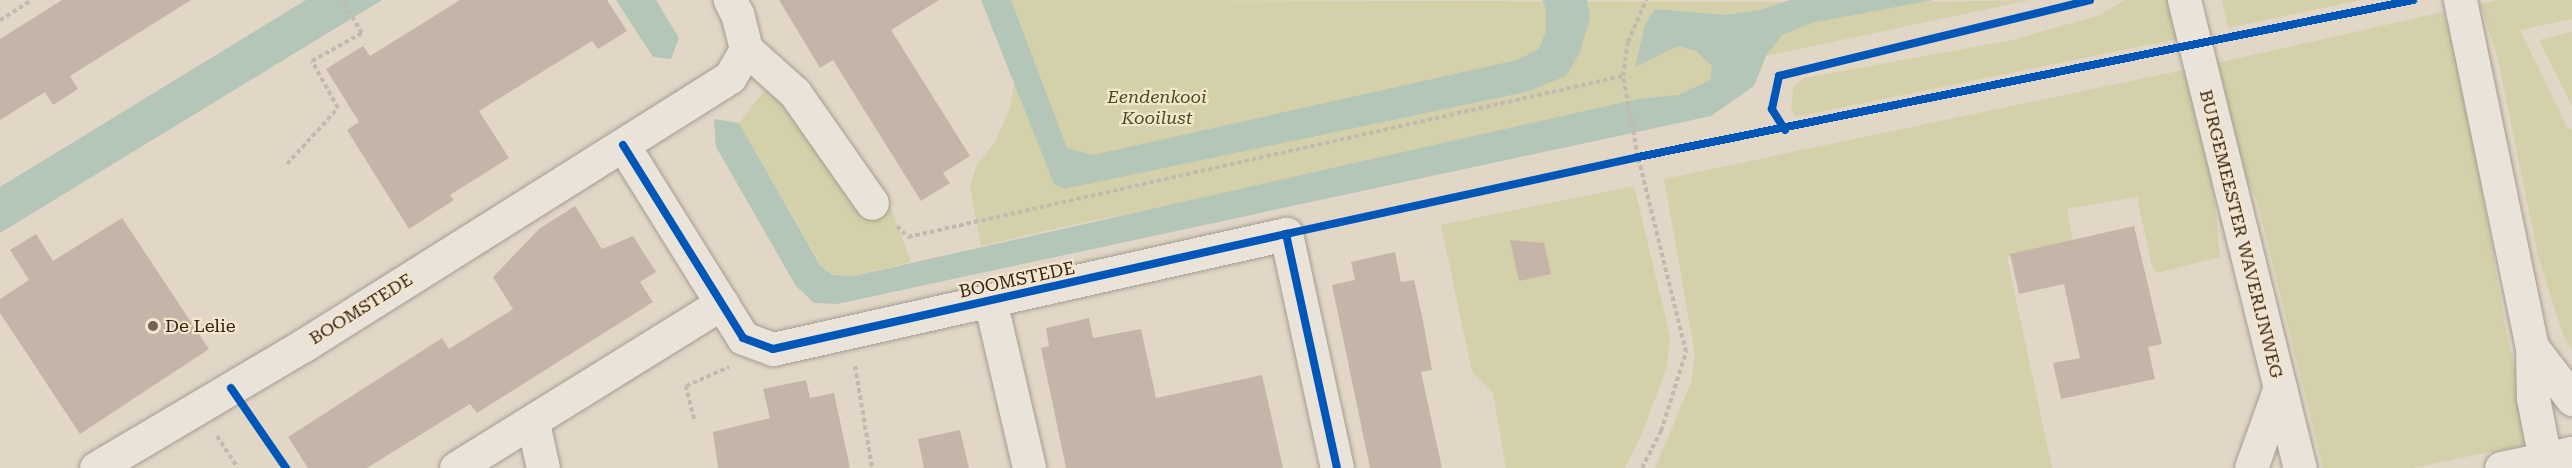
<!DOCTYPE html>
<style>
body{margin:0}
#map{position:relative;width:2572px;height:468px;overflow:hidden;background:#e2d7c7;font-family:"Roboto Serif",serif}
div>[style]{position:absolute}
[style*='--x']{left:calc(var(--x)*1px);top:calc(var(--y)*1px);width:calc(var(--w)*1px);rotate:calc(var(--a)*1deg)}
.green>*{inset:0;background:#d4d0a9}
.water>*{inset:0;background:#b4c6b8}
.building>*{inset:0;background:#c5b5a8}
.path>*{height:4px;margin-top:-2px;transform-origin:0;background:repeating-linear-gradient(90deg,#c2bab1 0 4.5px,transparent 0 7.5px)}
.roads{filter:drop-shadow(0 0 2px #a69c91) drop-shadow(0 0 2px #a69c91)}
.minor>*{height:33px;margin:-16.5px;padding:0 16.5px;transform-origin:16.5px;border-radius:16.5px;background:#eae3d9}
.tertiary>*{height:33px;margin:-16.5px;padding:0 16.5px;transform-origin:16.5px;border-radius:16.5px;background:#eae3d9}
.secondary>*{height:33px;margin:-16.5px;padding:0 16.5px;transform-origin:16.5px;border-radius:16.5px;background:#eae3d9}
.cycleway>*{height:8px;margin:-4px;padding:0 4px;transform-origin:4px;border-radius:4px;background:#0057b8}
.dots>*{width:16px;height:16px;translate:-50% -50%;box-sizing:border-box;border:3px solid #f4e5cc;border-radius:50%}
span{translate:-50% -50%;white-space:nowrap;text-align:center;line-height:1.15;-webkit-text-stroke:4.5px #f4e5cc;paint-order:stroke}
.park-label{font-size:18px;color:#484f22;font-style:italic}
.street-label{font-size:18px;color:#33241b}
.poi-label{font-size:18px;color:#33241b}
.left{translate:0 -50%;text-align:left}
</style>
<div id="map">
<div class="green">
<i style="clip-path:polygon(1000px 0,1924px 2px,2030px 0,1766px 56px,1781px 35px,1712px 103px,1080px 223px,981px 246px,970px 187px,977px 164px,995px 142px,1010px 108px,1014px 83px,1054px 184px)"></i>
<i style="clip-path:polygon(2125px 0,2174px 0,2182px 38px,1795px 117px,1791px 106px,1794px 86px,1804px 78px,2012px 40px,2100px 15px)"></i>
<i style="clip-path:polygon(2222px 0,2361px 0,2228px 28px)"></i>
<i style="clip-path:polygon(2498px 0,2572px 0,2572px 19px,2520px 30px,2567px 127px,2572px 130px,2572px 351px,2563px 335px,2538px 256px,2497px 55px,2480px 4px)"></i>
<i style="clip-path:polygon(2443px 12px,2460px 60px,2506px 331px,2533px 443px,2412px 468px,2323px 468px,2257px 201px,2228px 140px,2209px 65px)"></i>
<i style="clip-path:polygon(2572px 32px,2572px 106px,2539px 40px)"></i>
<i style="clip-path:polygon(2188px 69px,2210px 152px,2220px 257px,2157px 273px,2152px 266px,2137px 197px,2067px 209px,2073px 242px,2007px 257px,2052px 468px,1655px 468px,1691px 383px,1695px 354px,1664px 179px)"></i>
<i style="clip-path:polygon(765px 90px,780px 91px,863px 219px,890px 205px,911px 262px,854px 276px,832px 275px,821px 265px,739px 123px)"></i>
<i style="clip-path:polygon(1634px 186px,1670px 336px,1667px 367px,1641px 436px,1625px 468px,1506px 468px,1493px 393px,1472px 372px,1441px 225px)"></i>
</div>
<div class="water">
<i style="clip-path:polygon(306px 0,382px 0,0 233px,0 187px)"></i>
<i style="clip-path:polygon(616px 0,656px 0,679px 38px,671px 59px,653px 57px)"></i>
<i style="clip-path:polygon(981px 0,1011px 0,1067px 148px,1093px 155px,1517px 60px,1539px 49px,1546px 31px,1546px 9px,1542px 0,1587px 0,1590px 18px,1580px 52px,1566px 76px,1526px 92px,1064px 189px,1054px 184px)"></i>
<i style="clip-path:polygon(1790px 0,1933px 0,1811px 23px,1782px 35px,1766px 56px,1754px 86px,1711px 116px,837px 304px,814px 303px,796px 286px,716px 147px,714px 119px,739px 123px,820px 265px,832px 275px,854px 276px,1638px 99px,1679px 95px,1710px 80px,1712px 66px,1696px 51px,1678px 46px,1635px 67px,1645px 25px,1655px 9px,1724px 15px,1760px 10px)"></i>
</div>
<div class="building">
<i style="clip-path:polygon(62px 0,191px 0,70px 76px,78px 89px,53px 105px,45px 92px,0 120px,0 39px)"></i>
<i style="clip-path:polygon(460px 0,607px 0,627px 31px,598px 49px,592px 41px,479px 111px,509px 158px,450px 195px,454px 200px,409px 229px,347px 130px,359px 122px,326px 69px,363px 46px,370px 56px)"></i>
<i style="clip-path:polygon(779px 0,939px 0,891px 30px,970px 156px,943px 173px,950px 183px,921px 201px,833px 60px,820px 68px)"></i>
<i style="clip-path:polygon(575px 206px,602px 249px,633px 236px,656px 272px,640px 282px,653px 302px,477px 413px,470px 404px,367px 468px,308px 468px,288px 437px,442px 338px,449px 349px,513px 309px,493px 277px,539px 229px)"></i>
<i style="clip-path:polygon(122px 218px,209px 349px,80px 434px,0 313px,0 299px,29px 280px,10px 250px,36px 234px,53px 261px)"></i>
<i style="clip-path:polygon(2134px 226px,2162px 344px,2148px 347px,2155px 379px,2061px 399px,2053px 363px,2080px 358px,2064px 284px,2019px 294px,2010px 254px)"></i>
<i style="clip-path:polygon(1510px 240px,1544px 243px,1551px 274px,1519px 281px)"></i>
<i style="clip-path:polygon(1395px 252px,1401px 282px,1414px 280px,1422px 316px,1432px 370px,1421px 372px,1442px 468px,1370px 468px,1332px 285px,1355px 280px,1351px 262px)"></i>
<i style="clip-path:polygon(1089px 318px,1093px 338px,1141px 329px,1156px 398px,1262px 375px,1283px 468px,1066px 468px,1041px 348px,1049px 346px,1046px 328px)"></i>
<i style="clip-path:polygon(806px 380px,810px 398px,834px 393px,850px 468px,718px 468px,713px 432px,770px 418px,763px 389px)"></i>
<i style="clip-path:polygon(960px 430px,969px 468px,924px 468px,918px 439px)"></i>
</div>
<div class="path">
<i style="--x:0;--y:20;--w:38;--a:-32"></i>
<i style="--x:287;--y:164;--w:76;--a:-47.7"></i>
<i style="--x:338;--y:108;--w:54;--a:-119"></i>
<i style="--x:312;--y:61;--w:57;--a:-29.2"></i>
<i style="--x:362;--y:33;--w:39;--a:-121"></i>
<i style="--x:897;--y:226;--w:16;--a:45"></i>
<i style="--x:908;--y:237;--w:733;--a:-12.69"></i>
<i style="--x:855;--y:366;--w:103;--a:80.5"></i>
<i style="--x:694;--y:419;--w:34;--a:-104"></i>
<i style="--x:686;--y:386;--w:47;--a:-23.8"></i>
<i style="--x:217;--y:436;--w:38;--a:57"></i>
<i style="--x:1642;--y:468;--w:42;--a:-62.8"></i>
<i style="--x:1661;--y:431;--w:83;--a:-72.4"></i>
<i style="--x:1686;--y:352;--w:201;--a:-103.8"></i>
<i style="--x:1638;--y:157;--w:82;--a:-100.5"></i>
<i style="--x:1623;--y:76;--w:34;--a:-82"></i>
<i style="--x:1628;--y:42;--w:46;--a:-66.8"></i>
</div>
<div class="roads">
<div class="minor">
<i style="--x:746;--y:49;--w:66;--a:41.9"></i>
<i style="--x:795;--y:93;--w:134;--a:55"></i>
<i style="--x:623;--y:145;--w:227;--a:58.1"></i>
<i style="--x:743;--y:338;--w:32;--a:20"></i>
<i style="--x:773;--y:349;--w:526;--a:-12.64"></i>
<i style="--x:1286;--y:234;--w:239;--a:77.7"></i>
<i style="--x:990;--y:300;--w:172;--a:76.9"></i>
<i style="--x:533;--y:423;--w:46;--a:77.5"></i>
<i style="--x:96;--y:468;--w:242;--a:-30.6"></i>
<i style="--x:304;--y:345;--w:503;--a:-32.17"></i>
<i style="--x:730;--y:77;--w:32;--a:-60"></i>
<i style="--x:746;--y:49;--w:36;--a:-104"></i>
<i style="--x:737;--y:14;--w:16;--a:-117"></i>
<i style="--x:456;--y:468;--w:313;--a:-31.8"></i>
</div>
<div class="tertiary">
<i style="--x:2184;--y:0;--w:482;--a:76.1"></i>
<i style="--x:2460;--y:0;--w:354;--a:78.3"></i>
<i style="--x:2532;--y:347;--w:51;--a:88.9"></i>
<i style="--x:2533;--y:398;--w:62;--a:78.9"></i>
<i style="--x:2545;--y:459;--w:28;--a:-13"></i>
<i style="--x:2532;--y:347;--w:66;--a:52.4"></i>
</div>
<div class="secondary">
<i style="--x:2251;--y:468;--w:86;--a:-70.3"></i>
<i style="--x:2501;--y:468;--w:45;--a:-11.6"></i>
<i style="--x:2545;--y:459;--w:9;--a:77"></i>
</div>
</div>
<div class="cycleway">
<i style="--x:1785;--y:130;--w:25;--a:-122"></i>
<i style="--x:1772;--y:109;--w:34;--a:-78"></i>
<i style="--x:1779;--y:76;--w:320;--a:-13.7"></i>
<i style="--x:623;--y:145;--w:227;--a:58.1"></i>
<i style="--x:743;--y:338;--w:32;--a:20"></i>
<i style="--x:773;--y:349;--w:526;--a:-12.64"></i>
<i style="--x:1286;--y:234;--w:239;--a:77.7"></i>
<i style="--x:1286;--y:234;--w:360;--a:-12.3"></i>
<i style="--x:1638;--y:157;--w:791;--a:-11.45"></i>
<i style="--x:231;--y:388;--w:97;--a:55.5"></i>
</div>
<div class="dots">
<i style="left:153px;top:326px;background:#706357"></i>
</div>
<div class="park-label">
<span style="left:1157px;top:108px">Eendenkooi<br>Kooilust</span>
</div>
<div class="street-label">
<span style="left:2241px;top:234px;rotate:76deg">BURGEMEESTER WAVERIJNWEG</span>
<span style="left:1017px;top:280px;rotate:-12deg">BOOMSTEDE</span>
<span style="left:361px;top:309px;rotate:-32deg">BOOMSTEDE</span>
</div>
<div class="poi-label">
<span class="left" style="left:165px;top:326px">De Lelie</span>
</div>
</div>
